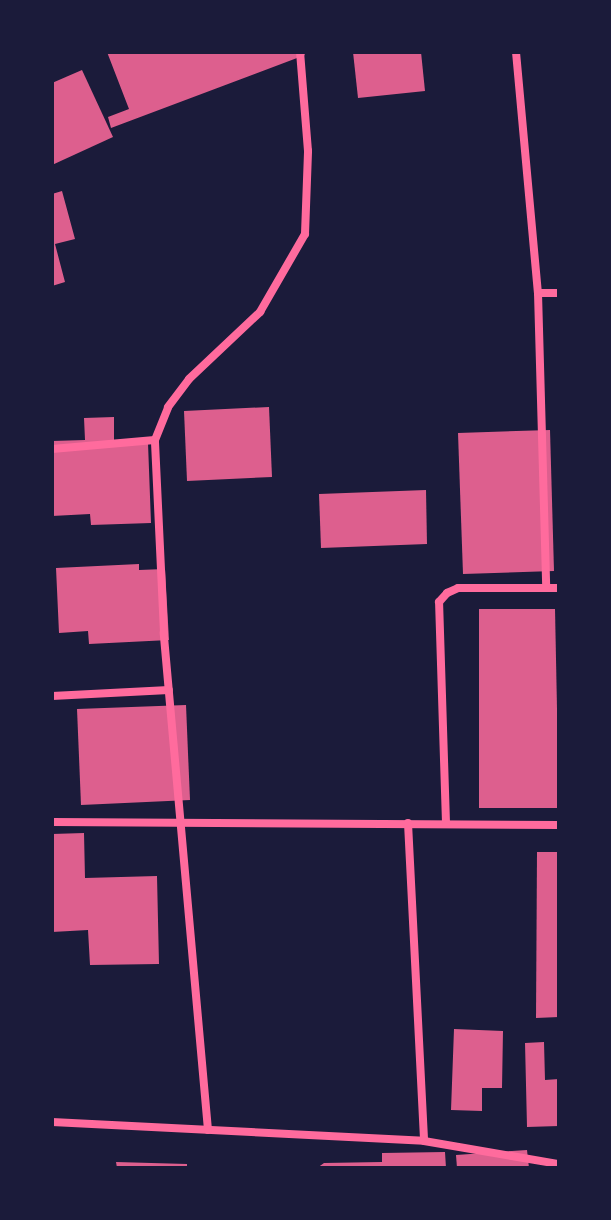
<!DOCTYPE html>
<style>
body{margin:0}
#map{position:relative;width:611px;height:1220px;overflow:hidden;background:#1b1b3a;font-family:"Fira Sans",sans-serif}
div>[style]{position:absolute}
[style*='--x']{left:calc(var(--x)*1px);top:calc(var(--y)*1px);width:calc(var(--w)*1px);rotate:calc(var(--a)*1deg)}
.building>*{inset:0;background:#dd5f8e}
.minor>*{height:8px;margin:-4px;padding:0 4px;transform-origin:4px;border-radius:4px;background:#ff6b9d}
span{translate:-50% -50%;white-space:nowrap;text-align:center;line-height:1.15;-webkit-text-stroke:8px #1b1b3a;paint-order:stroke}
.frame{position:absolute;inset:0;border:54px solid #1b1b3a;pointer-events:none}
</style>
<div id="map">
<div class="building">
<i style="clip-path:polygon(107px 52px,303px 52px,305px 55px,111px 128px,108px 117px,129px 109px)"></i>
<i style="clip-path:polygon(353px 52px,421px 52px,425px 91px,358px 98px)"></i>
<i style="clip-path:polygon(82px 70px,113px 137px,52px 165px,52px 83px)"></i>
<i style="clip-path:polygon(62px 191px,75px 239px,55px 244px,65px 282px,52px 286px,52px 194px)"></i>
<i style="clip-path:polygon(269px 407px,272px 477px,187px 481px,184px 411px)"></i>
<i style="clip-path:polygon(114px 417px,114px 445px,148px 443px,151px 523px,91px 525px,90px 514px,52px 516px,52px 441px,85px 440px,84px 418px)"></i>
<i style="clip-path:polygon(550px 430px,554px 571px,463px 574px,458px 433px)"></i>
<i style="clip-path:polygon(426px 490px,427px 544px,321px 548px,319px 494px)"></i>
<i style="clip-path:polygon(139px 564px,139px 570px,165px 569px,169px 640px,89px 644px,88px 631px,59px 633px,56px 568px)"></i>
<i style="clip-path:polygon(479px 609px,555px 609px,559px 808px,479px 808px)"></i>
<i style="clip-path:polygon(186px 705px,190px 800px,81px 805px,77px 709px)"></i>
<i style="clip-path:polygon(84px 833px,85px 878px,157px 876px,159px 964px,90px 965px,88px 930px,52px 932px,52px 834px)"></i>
<i style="clip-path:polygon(537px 852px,559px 852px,559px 1017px,536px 1018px)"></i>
<i style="clip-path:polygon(454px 1029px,503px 1031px,502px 1088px,482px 1088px,482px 1111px,451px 1110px)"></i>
<i style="clip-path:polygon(544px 1042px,545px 1080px,559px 1079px,559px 1126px,527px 1127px,525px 1043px)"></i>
<i style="clip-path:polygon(527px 1150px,529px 1168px,457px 1168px,456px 1155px)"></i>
<i style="clip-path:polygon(445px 1152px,446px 1168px,317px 1168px,324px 1163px,382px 1162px,382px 1153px)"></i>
<i style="clip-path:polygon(116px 1162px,187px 1164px,187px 1168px,117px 1168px)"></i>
</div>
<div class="minor">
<i style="--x:516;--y:52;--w:242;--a:84.8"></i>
<i style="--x:538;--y:293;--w:295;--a:88.4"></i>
<i style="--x:546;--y:588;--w:13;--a:0"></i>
<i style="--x:538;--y:293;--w:21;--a:0"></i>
<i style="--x:52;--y:449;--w:103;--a:-5"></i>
<i style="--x:52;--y:696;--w:117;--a:-2.9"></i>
<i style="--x:52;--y:822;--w:507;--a:0.34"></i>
<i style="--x:408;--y:823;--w:318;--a:87.1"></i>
<i style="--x:446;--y:823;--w:221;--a:-91.8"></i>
<i style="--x:439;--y:602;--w:12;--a:-48"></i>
<i style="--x:447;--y:593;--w:12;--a:-24"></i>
<i style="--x:458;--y:588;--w:88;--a:0"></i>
<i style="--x:52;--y:1122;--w:372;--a:2.9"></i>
<i style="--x:424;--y:1141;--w:137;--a:9.7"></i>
<i style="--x:208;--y:1130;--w:499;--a:-95.1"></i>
<i style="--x:164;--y:633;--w:193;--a:-92.7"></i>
<i style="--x:155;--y:440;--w:35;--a:-68"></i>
<i style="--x:168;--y:407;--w:35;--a:-53"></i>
<i style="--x:189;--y:379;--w:98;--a:-43.3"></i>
<i style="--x:260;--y:312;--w:90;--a:-60"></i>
<i style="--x:305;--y:234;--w:83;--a:-87.9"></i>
<i style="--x:308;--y:151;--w:99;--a:-94.6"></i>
</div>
<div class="frame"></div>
</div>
